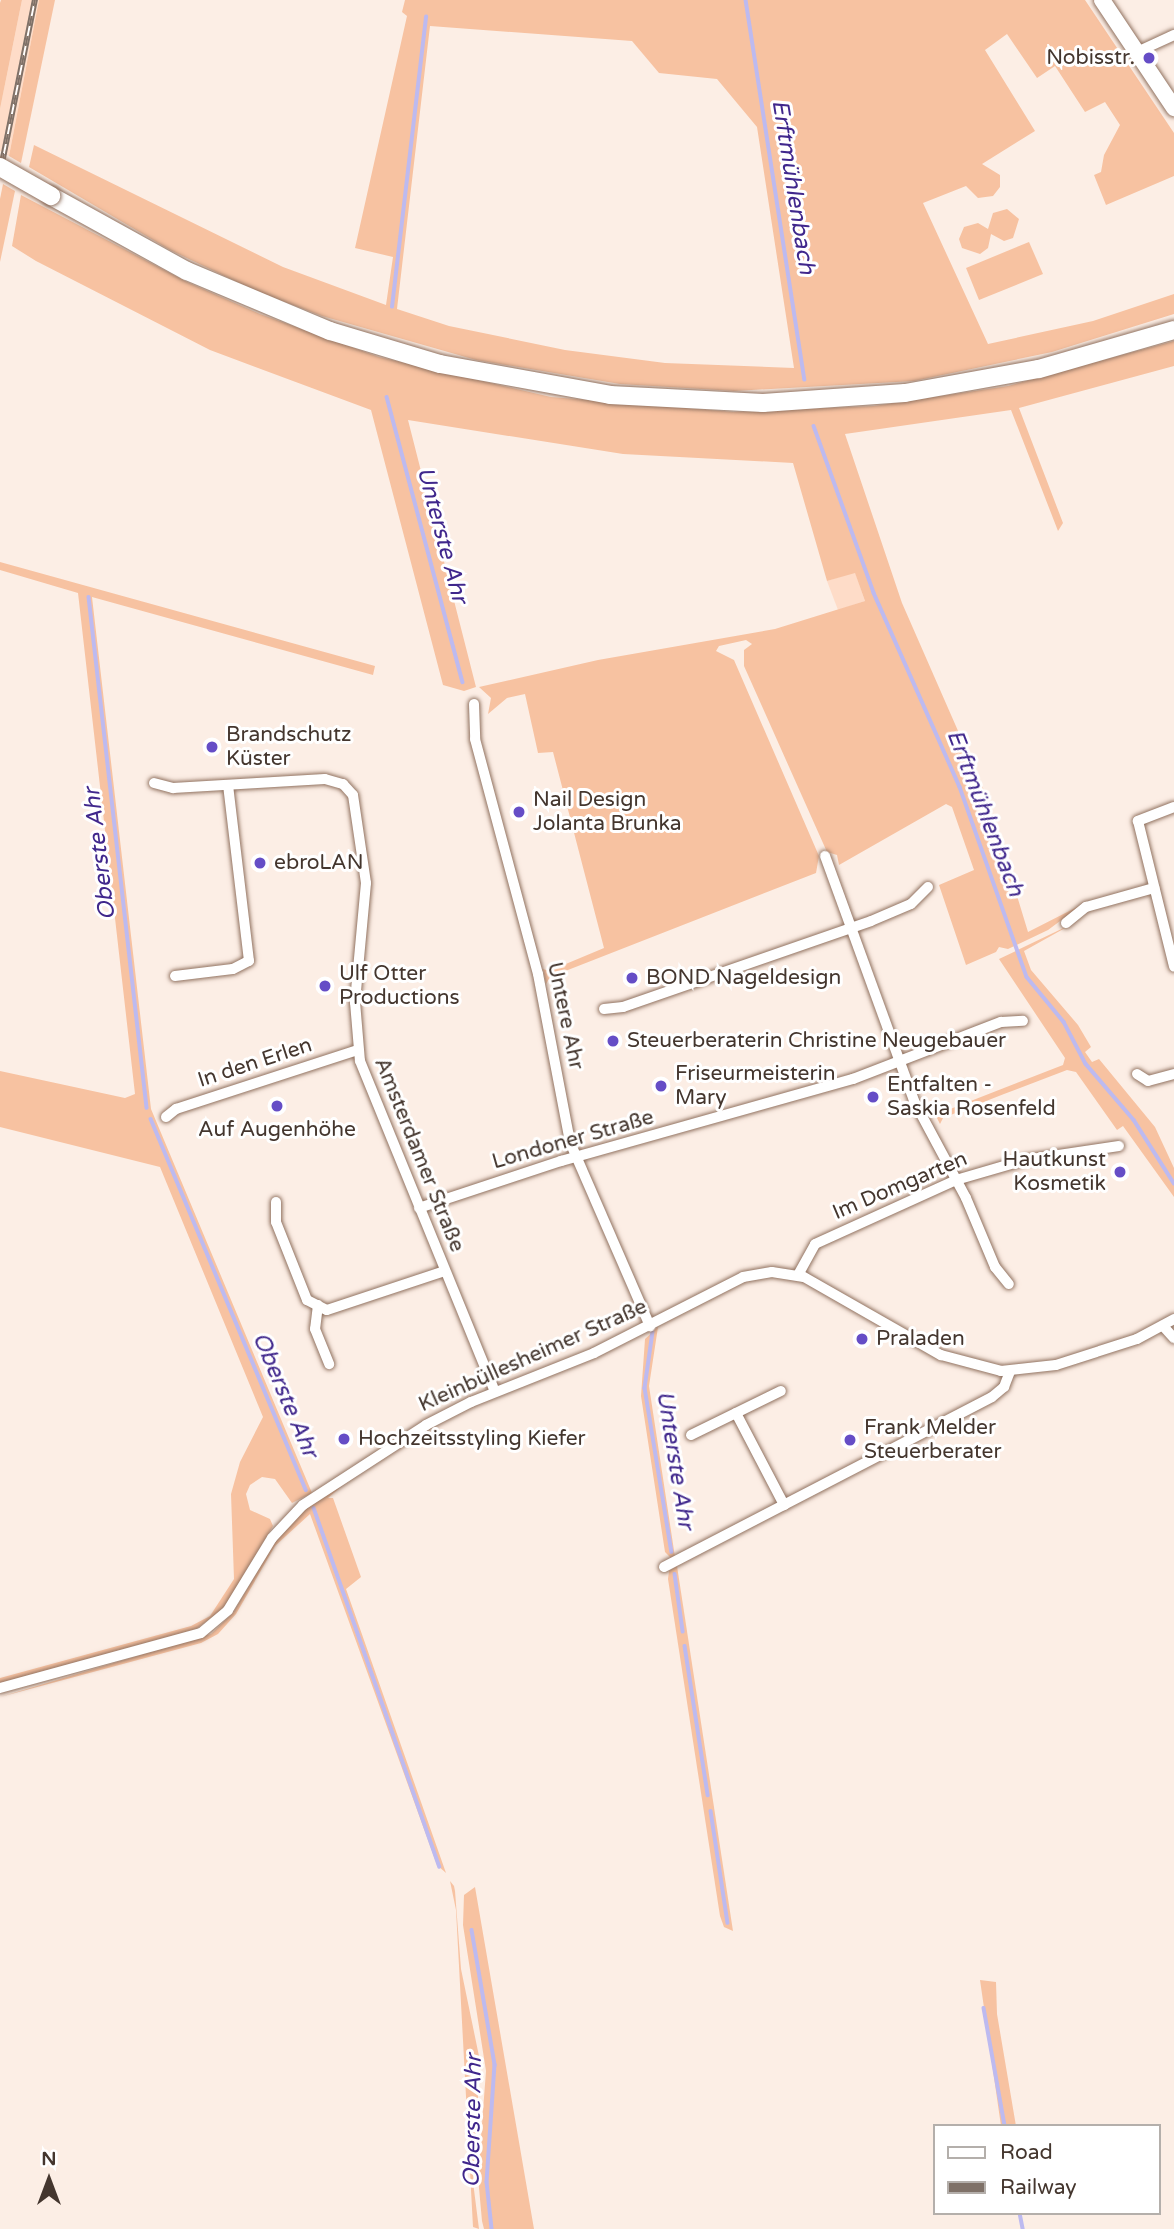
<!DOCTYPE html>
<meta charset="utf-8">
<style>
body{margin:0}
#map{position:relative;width:1174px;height:2229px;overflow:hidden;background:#fceee5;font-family:"Varela Round",sans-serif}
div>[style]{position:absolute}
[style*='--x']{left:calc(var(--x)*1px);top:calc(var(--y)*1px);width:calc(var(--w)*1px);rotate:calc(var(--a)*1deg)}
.built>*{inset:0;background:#fedcc8}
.green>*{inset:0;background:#f7c2a1}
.stream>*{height:3.5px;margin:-1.75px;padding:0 1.75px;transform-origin:1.75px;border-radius:1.75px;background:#bdbaf0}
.roads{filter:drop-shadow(0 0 2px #917260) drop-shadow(0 0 2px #917260)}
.street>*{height:10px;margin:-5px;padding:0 5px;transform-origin:5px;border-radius:5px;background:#fff}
.secondary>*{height:16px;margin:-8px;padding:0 8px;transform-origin:8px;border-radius:8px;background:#fff}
.primary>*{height:18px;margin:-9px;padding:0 9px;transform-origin:9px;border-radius:9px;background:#fff}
.rail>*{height:6px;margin-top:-3px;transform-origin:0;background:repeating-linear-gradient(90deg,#fff 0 10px,#7f7168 0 20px);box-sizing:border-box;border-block:2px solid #7f7168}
.bridges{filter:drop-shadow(0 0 2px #917260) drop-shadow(0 0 2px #917260)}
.primary-bridge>*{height:18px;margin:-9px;padding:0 9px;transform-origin:9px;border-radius:9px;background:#fff}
.dots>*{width:19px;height:19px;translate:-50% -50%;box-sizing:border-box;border:4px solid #fff;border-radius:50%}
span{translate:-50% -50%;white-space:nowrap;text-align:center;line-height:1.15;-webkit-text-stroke:6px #fff;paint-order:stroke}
.poi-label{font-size:21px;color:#44362e}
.right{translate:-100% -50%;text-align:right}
.left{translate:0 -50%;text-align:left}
.street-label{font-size:21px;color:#44362e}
.water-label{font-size:23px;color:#40278c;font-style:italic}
.legend{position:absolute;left:933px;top:2124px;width:228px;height:91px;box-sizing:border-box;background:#fff;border:2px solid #b4afab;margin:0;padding:9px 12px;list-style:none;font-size:21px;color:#44362e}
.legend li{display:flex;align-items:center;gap:14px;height:35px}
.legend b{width:35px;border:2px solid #b4afab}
.north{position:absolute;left:14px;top:2145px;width:70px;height:70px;-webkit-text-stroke:5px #fff;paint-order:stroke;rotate:0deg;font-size:19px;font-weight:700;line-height:28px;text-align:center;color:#44362e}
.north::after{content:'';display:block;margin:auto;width:24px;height:32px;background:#44362e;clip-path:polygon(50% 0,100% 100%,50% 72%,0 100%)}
</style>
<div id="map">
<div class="built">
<i style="clip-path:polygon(22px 0,39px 0,9px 156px,0 151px,0 109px)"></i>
<i style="clip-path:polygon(855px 572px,865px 601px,838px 610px,827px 581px)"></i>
</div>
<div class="green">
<i style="clip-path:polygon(1px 0,22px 0,0 109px,0 3px)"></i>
<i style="clip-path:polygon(39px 0,55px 0,21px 163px,9px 156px)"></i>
<i style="clip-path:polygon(evenodd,405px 0,1085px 0,1174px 133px,1174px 176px,1106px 205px,1094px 175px,1101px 172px,1104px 155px,1120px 125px,1105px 102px,1085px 112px,1055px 66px,1037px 78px,1007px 34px,985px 50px,1035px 131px,982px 164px,1000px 175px,1000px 187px,993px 196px,978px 198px,966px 186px,923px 203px,988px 344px,1093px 321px,1174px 294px,1174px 314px,1052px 352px,914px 381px,734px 391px,620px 384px,476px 360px,322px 316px,256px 291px,170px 250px,29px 167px,34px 145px,283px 267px,386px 305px,393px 257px,355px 248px,407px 16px,402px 12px,405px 0,430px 26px,632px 41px,659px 73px,717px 79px,757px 127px,794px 368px,665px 363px,565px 350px,449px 326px,397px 309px,430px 26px)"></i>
<i style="clip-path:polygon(3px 184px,15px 191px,0 262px,0 199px)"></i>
<i style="clip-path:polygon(21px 195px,187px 282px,260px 314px,379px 357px,551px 397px,734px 412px,874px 406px,1008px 386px,1174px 341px,1174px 366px,1019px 408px,1063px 523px,1058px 531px,1011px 410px,845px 434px,902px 603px,987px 797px,1028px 932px,1083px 904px,1048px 930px,1008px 949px,999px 947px,996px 952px,966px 965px,939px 885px,974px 870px,952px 807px,946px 804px,839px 865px,837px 855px,827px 852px,744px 666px,744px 650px,752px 644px,746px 640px,719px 646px,716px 651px,734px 660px,819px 856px,816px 873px,573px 968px,550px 977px,546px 984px,543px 969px,549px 971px,604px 948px,553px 752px,538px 753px,525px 694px,507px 698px,488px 714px,491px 698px,479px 687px,598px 660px,775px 629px,865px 601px,855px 573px,827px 581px,793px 463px,623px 454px,408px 420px,476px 687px,464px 691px,443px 685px,371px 410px,210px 350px,36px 261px,12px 246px)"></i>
<i style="clip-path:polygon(1007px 209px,1019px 219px,1013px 238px,1004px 241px,991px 234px,988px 248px,980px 254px,962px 248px,959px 239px,964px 227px,978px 223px,988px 229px,993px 213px)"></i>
<i style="clip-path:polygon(1029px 242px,1043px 274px,979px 300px,966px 268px)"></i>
<i style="clip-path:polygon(0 562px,375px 666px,373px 675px,92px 597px,151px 1109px,312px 1493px,292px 1503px,275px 1479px,262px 1477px,250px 1485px,246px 1494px,250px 1510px,270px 1519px,273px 1526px,223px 1609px,196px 1629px,0 1683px,0 1678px,191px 1626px,210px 1616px,234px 1579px,231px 1494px,240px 1462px,263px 1417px,160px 1167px,0 1127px,0 1071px,125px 1098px,135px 1094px,78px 593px,0 570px)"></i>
<i style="clip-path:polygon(1074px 923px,1024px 951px,1031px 970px,1078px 1025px,1091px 1047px,1085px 1052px,1092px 1062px,1099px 1059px,1155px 1127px,1174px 1168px,1174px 1197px,1123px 1126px,1117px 1130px,1076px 1072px,1067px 1070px,1004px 1094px,943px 1118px,940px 1124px,933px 1110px,940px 1113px,1063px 1065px,1065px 1058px,999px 959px)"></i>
<i style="clip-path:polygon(658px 1327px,649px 1386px,675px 1557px,671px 1558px,665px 1552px,641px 1396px,645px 1339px)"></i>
<i style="clip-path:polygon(343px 1485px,328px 1498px,333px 1498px,361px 1577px,346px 1589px,446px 1873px,437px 1865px,310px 1514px,275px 1546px,236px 1614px,218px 1634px,201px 1643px,0 1697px,211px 1634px,233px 1613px,279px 1535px,303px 1511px)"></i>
<i style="clip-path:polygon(677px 1566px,733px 1931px,724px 1927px,720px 1916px,668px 1579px,669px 1571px)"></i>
<i style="clip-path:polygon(450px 1881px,454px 1886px,455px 1891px,461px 1969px,480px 2061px,473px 2182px,479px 2229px,473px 2227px,456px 1910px)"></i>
<i style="clip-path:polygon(475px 1887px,534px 2229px,484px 2229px,482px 2221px,478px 2177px,486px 2071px,463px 1925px,464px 1895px)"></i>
<i style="clip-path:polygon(980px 1980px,996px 1982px,997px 2014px,1016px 2126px,1001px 2126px)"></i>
</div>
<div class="stream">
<i style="--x:746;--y:0;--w:384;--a:81.2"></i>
<i style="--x:392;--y:307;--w:292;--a:-83.3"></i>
<i style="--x:387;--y:397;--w:295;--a:75.1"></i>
<i style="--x:814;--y:426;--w:177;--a:70.2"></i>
<i style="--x:874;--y:593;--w:212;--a:66.1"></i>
<i style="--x:960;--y:787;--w:201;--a:70.6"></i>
<i style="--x:1027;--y:977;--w:58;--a:50.6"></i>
<i style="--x:1064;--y:1022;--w:47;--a:62.4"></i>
<i style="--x:1086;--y:1064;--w:74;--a:49.4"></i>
<i style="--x:1134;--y:1120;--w:75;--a:57.6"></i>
<i style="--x:89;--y:597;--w:514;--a:83.52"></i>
<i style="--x:151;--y:1119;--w:402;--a:67.3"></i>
<i style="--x:653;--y:1332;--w:57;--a:98.1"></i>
<i style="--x:645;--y:1388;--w:166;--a:80.7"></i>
<i style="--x:314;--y:1508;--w:380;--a:70.7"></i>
<i style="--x:675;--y:1574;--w:58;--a:82"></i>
<i style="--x:685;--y:1646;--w:151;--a:81.2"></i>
<i style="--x:711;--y:1811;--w:113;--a:81.4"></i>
<i style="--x:472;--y:1930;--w:137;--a:80.3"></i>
<i style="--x:495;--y:2065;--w:117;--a:93.9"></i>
<i style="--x:487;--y:2182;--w:47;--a:83.9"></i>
<i style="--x:984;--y:2008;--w:120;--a:79.9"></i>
<i style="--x:1020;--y:2213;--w:16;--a:79"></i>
</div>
<div class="roads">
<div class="street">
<i style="--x:1137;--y:52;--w:41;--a:-24.7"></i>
<i style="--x:474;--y:704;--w:35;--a:88"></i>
<i style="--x:475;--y:739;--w:243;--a:75"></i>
<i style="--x:538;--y:974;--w:171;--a:79.2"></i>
<i style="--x:570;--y:1142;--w:201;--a:66.5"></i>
<i style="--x:154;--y:783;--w:20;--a:15"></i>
<i style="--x:173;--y:788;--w:152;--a:-3.4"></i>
<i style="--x:325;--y:779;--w:19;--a:16"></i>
<i style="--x:343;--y:784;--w:15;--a:48"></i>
<i style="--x:353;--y:795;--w:89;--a:81.6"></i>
<i style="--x:366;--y:883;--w:120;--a:95.3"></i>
<i style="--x:355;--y:1002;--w:59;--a:85.2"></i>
<i style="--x:360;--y:1061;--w:357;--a:67.8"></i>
<i style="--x:1174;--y:807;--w:39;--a:159"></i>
<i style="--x:1138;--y:821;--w:150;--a:76.1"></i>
<i style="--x:825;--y:856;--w:261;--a:70"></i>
<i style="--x:914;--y:1101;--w:110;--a:61.8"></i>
<i style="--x:966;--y:1198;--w:75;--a:67.2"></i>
<i style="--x:995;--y:1267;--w:22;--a:51"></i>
<i style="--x:1066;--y:923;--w:26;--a:-39"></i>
<i style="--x:1086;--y:907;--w:71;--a:-15.6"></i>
<i style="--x:175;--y:976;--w:58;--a:-6.9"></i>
<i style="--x:233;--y:969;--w:18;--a:-27"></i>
<i style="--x:249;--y:961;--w:177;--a:-96.8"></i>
<i style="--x:604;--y:1009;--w:19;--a:-6"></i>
<i style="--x:623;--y:1007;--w:262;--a:-19.1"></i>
<i style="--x:871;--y:921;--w:43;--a:-23"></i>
<i style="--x:911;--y:904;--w:24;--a:-45"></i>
<i style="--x:1137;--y:1074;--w:13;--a:32"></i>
<i style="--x:1148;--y:1081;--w:27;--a:-15"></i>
<i style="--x:166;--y:1117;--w:13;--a:-39"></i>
<i style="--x:176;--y:1109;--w:191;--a:-18"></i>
<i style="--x:276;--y:1202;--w:20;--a:90"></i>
<i style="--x:276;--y:1222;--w:84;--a:68.3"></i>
<i style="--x:307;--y:1300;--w:22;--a:27"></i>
<i style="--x:327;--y:1310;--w:124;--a:-18.3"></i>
<i style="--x:419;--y:1208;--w:150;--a:-18.3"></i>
<i style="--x:561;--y:1161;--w:303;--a:-15.7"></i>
<i style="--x:853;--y:1079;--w:159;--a:-21.1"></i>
<i style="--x:1001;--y:1022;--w:22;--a:-3"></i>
<i style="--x:798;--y:1275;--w:35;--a:-61"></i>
<i style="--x:815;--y:1244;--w:155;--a:-24.4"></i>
<i style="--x:956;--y:1180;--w:72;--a:-16.2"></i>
<i style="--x:1025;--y:1160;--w:95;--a:-8.5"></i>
<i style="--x:318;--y:1305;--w:24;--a:97"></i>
<i style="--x:315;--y:1329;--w:38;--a:68"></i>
<i style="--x:1164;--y:1327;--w:15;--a:48"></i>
<i style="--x:736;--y:1413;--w:104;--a:62.4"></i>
<i style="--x:691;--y:1435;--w:100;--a:-26.1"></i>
<i style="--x:664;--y:1567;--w:369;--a:-27.4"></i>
<i style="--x:992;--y:1397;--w:16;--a:-40"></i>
<i style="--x:1004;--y:1387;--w:17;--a:-69"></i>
<i style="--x:0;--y:1688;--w:208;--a:-15.3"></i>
<i style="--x:201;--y:1633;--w:35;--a:-40"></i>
<i style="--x:228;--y:1610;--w:84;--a:-58.6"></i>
<i style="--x:272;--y:1538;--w:45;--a:-46.8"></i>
<i style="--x:303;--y:1505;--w:147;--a:-33"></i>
<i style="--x:426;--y:1425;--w:51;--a:-27.1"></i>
<i style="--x:471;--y:1402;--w:132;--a:-21.7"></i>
<i style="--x:594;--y:1353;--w:167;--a:-27"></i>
<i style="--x:743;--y:1277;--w:29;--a:-10"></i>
<i style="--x:772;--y:1272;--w:32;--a:9"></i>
<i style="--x:804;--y:1277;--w:158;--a:29.7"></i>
<i style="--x:941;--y:1355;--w:62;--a:14.9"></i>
<i style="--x:1001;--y:1371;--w:55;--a:-6.2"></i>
<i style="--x:1056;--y:1365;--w:85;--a:-17.8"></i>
<i style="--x:1137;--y:1339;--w:42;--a:-28.4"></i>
</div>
<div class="secondary">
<i style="--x:1102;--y:0;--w:130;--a:56.3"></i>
</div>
<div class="primary">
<i style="--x:51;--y:196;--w:155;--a:28.9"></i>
<i style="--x:187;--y:271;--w:155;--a:22.8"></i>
<i style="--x:330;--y:331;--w:115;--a:16.7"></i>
<i style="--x:440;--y:364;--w:173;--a:10.3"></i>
<i style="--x:610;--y:395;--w:153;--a:3"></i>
<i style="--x:763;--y:403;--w:142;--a:-4"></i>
<i style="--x:905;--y:393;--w:136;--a:-10.2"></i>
<i style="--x:1039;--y:369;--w:141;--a:-16.1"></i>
</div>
</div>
<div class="rail">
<i style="--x:0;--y:173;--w:177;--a:-78.6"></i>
</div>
<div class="bridges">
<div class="primary-bridge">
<i style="--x:0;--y:167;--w:59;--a:29.6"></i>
</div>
</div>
<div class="dots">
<i style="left:1149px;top:58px;background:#654dc6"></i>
<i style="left:212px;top:747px;background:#654dc6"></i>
<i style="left:519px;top:812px;background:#654dc6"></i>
<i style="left:260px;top:863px;background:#654dc6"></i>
<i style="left:632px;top:978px;background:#654dc6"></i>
<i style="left:325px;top:986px;background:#654dc6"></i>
<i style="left:613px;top:1041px;background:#654dc6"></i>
<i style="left:661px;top:1086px;background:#654dc6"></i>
<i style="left:873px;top:1097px;background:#654dc6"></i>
<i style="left:277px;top:1106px;background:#654dc6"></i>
<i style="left:1120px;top:1172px;background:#654dc6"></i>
<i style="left:862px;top:1339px;background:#654dc6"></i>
<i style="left:344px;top:1439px;background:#654dc6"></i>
<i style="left:850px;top:1440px;background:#654dc6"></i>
</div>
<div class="poi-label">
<span class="right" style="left:1135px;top:58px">Nobisstr.</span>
<span class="left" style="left:226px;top:747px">Brandschutz<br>Küster</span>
<span class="left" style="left:533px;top:812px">Nail Design<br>Jolanta Brunka</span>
<span class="left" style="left:274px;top:863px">ebroLAN</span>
<span class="left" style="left:339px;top:986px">Ulf Otter<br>Productions</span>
<span class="left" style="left:646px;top:978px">BOND Nageldesign</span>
<span class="left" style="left:627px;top:1041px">Steuerberaterin Christine Neugebauer</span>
<span class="left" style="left:675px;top:1086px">Friseurmeisterin<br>Mary</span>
<span class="left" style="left:887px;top:1097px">Entfalten -<br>Saskia Rosenfeld</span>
<span style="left:277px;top:1130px">Auf Augenhöhe</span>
<span class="right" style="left:1106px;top:1172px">Hautkunst<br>Kosmetik</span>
<span class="left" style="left:876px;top:1339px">Praladen</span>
<span class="left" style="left:864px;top:1440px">Frank Melder<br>Steuerberater</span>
<span class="left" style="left:358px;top:1439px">Hochzeitsstyling Kiefer</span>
</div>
<div class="street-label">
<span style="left:565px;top:1016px;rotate:78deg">Untere Ahr</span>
<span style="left:255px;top:1063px;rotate:-18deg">In den Erlen</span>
<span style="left:573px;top:1140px;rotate:-16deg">Londoner Straße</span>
<span style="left:419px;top:1155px;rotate:68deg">Amsterdamer Straße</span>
<span style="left:900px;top:1186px;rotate:-23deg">Im Domgarten</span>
<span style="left:533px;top:1356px;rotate:-24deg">Kleinbüllesheimer Straße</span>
</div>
<div class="water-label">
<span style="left:793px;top:187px;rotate:81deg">Erftmühlenbach</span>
<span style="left:442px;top:535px;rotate:75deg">Unterste Ahr</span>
<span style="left:985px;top:813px;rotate:69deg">Erftmühlenbach</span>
<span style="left:100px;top:854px;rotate:-97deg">Oberste Ahr</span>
<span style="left:285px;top:1395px;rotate:67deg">Oberste Ahr</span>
<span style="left:675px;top:1460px;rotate:81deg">Unterste Ahr</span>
<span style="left:473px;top:2121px;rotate:-89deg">Oberste Ahr</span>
</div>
<ul class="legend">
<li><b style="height:9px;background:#fff"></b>Road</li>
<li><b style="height:9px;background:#7f7168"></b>Railway</li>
</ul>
<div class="north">N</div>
</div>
